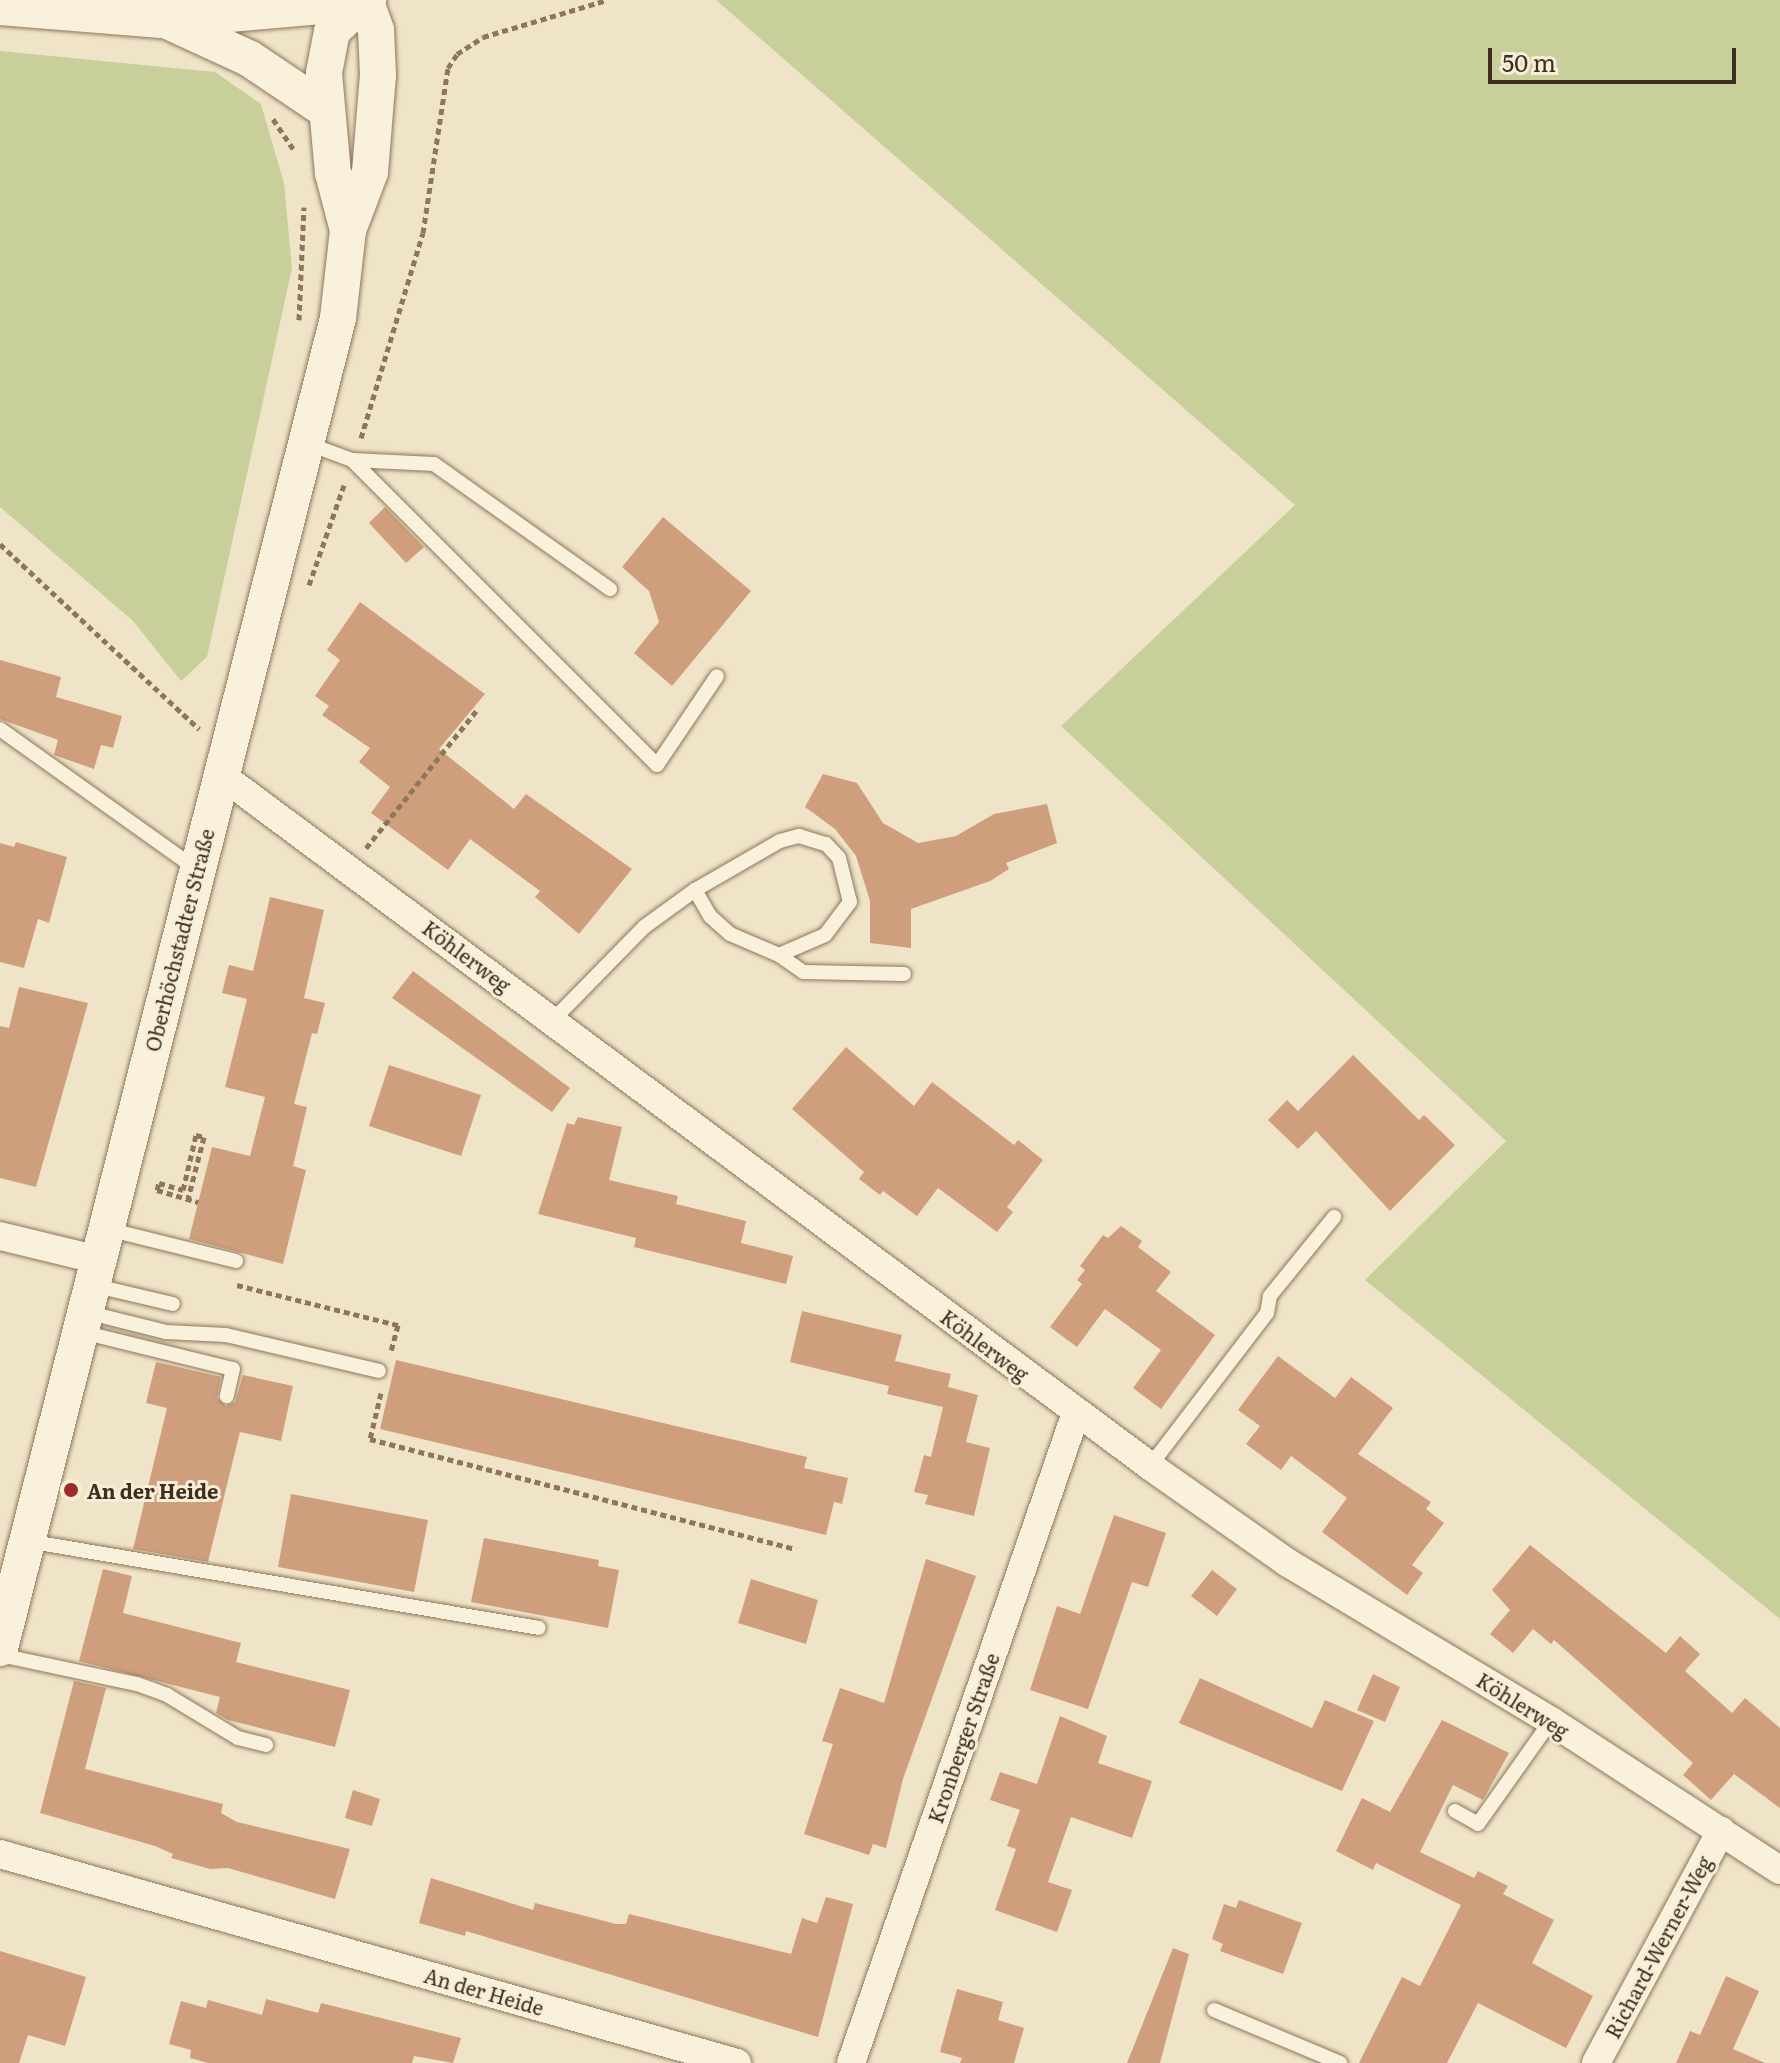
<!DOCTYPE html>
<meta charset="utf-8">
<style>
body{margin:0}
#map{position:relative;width:1780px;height:2063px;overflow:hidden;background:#f0e4c8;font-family:Literata,serif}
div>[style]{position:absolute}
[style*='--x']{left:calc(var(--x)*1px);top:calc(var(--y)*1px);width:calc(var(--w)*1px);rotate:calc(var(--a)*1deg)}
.green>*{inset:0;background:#c9cf9b}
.building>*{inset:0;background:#cf9f7d}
.path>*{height:5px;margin-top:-2.5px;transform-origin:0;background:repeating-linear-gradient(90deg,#8d765c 0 6px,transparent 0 10px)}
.roads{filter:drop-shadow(0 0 2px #8d765c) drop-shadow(0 0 2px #8d765c)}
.service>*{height:14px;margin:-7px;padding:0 7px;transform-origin:7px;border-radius:7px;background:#faf1dc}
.minor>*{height:28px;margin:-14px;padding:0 14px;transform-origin:14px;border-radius:14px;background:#faf1dc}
.tertiary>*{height:36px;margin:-18px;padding:0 18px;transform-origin:18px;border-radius:18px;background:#faf1dc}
.secondary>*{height:40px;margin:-20px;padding:0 20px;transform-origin:20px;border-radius:20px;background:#faf1dc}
.dots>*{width:22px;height:22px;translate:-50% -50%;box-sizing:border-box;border:4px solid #f7eed8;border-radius:50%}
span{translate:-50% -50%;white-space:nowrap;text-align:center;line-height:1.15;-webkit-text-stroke:6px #f7eed8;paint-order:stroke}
.street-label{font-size:20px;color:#3d2e20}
.poi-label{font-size:20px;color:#3d2e20;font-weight:700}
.left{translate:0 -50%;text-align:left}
.scale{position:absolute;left:1488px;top:48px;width:248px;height:36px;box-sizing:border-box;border:4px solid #3d2e20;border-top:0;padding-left:10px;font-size:24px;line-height:28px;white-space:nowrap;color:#3d2e20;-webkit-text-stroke:6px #f7eed8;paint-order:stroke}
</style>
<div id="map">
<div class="green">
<i style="clip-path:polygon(716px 0,1780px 0,1780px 1619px,1365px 1280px,1506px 1141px,1061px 726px,1295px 505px)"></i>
<i style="clip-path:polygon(0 51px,215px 72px,261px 104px,284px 183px,292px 268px,207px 657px,181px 681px,132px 620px,0 507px)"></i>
</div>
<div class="building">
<i style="clip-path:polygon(385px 507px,424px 547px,406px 563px,369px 523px)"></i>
<i style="clip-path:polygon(663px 517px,751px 591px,672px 686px,634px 653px,659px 622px,649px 591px,622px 567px)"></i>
<i style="clip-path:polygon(360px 602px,485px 694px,439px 749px,514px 809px,526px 794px,632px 869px,579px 934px,535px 897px,540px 891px,470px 839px,448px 870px,371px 813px,390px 787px,359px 762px,370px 748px,322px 715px,329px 706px,315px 696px,340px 660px,327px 650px)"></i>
<i style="clip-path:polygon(0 660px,61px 677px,56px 697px,122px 716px,113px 748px,101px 745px,94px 769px,54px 755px,58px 740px,0 719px)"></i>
<i style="clip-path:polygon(823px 774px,857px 783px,883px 823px,918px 843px,956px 836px,994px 814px,1047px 804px,1057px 843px,1006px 863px,1009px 869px,990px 881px,911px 909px,911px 948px,870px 943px,870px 901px,856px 856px,835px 829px,805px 807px)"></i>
<i style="clip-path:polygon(16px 842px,67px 857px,49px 923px,38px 919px,24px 968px,0 962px,0 843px,14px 847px)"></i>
<i style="clip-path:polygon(270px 897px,324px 910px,304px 998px,325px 1003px,317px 1034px,312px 1033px,294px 1104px,307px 1107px,293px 1166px,306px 1170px,283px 1264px,189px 1239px,212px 1147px,250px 1156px,265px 1097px,225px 1087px,247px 999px,222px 993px,229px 965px,253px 971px)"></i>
<i style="clip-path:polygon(413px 971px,570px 1088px,552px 1112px,392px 998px)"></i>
<i style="clip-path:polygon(19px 987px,88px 1003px,36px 1187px,0 1178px,0 1026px,9px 1028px)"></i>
<i style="clip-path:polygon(846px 1047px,914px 1106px,932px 1082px,1014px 1145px,1018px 1140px,1043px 1160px,1007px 1207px,1013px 1212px,997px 1232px,938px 1188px,917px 1216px,883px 1191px,880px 1195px,859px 1179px,864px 1172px,792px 1109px)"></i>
<i style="clip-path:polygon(1353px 1055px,1419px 1120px,1424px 1115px,1455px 1145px,1390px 1211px,1316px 1131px,1298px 1149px,1268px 1120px,1287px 1100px,1298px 1111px)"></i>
<i style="clip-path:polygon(389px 1065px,481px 1095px,461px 1156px,369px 1126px)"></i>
<i style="clip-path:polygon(578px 1117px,622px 1127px,609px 1180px,678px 1196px,676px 1204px,746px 1221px,741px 1243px,793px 1256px,786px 1284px,634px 1247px,636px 1238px,538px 1214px,567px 1123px,574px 1125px)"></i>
<i style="clip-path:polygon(1121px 1226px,1142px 1241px,1138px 1247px,1171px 1272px,1156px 1291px,1215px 1335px,1161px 1409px,1133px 1388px,1161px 1350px,1105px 1309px,1077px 1347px,1050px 1327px,1082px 1284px,1077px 1280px,1085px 1270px,1080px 1266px,1103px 1235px,1108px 1238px)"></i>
<i style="clip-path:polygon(802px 1311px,902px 1335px,895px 1361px,951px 1374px,948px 1387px,978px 1395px,966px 1442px,990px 1448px,974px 1516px,925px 1504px,928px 1495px,914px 1492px,924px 1455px,931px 1457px,943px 1407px,887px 1394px,889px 1386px,790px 1362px)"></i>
<i style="clip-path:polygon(1278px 1356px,1335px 1398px,1351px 1377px,1393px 1408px,1358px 1454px,1431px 1502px,1426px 1509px,1444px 1523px,1412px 1565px,1423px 1573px,1407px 1595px,1322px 1532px,1347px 1498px,1291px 1456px,1281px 1470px,1246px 1444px,1260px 1426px,1238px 1410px)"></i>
<i style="clip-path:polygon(396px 1360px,807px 1457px,804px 1468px,848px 1478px,842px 1504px,834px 1502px,826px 1535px,380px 1429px)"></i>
<i style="clip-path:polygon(156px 1362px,221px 1377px,217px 1398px,226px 1406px,235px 1402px,243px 1375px,293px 1386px,281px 1441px,240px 1432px,208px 1562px,133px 1549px,167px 1408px,146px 1403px)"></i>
<i style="clip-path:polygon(291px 1494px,428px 1520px,414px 1592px,278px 1567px)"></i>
<i style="clip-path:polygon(1114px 1515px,1166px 1533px,1148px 1587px,1132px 1582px,1088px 1709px,1030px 1690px,1057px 1606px,1080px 1614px)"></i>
<i style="clip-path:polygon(484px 1538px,599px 1560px,598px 1566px,619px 1570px,608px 1628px,471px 1602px)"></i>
<i style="clip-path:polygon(1530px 1545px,1666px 1653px,1680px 1636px,1700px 1654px,1685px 1671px,1732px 1713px,1745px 1698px,1780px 1728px,1780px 1808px,1734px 1774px,1711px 1800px,1683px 1775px,1693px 1763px,1554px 1640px,1551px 1644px,1533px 1629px,1513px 1653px,1490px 1634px,1510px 1610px,1492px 1590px)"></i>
<i style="clip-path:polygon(926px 1559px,976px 1576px,903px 1779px,886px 1848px,873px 1844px,869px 1855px,804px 1834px,833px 1744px,822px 1741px,840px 1688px,884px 1703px)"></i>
<i style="clip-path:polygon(103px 1569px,132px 1576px,123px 1613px,241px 1643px,236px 1662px,350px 1690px,335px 1747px,228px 1720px,216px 1713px,220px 1697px,79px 1661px)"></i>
<i style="clip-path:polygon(1212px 1570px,1237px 1589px,1217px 1616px,1191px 1596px)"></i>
<i style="clip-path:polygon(751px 1579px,818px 1600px,806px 1644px,738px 1623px)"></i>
<i style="clip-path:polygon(1373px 1674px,1400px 1687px,1385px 1722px,1357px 1710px)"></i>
<i style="clip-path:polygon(1200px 1678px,1312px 1728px,1325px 1700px,1374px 1721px,1342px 1791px,1179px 1723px)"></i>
<i style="clip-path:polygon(74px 1681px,106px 1688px,85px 1769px,223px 1804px,221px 1813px,237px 1822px,350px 1849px,335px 1899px,228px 1868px,210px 1869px,171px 1858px,173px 1854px,155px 1846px,40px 1813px)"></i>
<i style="clip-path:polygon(1060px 1716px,1107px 1736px,1098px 1763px,1152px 1781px,1132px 1838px,1071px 1817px,1048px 1882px,1072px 1890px,1057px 1932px,995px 1910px,1016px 1849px,1007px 1846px,1020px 1810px,990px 1800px,1000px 1772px,1037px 1784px)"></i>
<i style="clip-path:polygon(1442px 1720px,1509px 1753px,1483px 1800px,1453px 1785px,1420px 1852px,1474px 1878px,1478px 1871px,1508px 1886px,1503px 1894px,1554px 1920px,1532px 1963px,1593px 1996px,1566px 2048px,1478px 2003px,1447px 2063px,1359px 2063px,1402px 1977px,1420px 1986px,1461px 1905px,1376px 1863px,1373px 1870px,1336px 1851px,1362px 1798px,1390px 1812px)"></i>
<i style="clip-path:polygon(353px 1790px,380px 1799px,372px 1826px,345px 1818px)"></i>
<i style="clip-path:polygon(431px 1878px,533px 1910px,535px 1903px,616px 1924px,626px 1924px,629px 1914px,791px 1954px,802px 1918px,817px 1923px,826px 1897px,853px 1904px,818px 2037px,466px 1931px,465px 1936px,419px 1923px)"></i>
<i style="clip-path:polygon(1239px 1900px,1302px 1923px,1283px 1974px,1220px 1951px,1223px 1944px,1212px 1939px,1224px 1904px,1236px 1908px)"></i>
<i style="clip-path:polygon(1173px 1948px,1189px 1954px,1160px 2063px,1127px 2063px)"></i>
<i style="clip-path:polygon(0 1951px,86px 1977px,65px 2046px,28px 2035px,19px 2063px,0 2063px)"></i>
<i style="clip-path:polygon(1726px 1976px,1759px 1991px,1733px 2049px,1765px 2063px,1676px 2063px,1690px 2031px,1700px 2035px)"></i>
<i style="clip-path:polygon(957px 1989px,1003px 2002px,998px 2020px,1024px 2028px,1014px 2063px,960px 2063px,962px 2058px,940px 2052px)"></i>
<i style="clip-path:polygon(266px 1999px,318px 2013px,321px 2003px,461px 2038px,453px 2063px,414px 2056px,412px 2063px,208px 2063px,190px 2058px,191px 2050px,169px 2044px,181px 2001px,206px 2008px,208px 2000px,262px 2015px)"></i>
</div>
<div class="path">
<i style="--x:273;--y:119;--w:37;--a:56"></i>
<i style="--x:299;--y:320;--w:113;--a:-87.5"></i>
<i style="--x:361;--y:438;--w:214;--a:-73.2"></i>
<i style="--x:423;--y:233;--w:167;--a:-81.4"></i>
<i style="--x:448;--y:68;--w:17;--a:-57"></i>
<i style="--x:457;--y:54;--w:31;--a:-33"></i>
<i style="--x:483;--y:37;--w:129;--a:-16.6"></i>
<i style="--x:0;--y:544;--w:272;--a:42.9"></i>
<i style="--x:309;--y:585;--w:106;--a:-70.7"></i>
<i style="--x:366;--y:848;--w:176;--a:-51.2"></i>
<i style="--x:157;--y:1190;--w:7;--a:-74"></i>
<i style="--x:159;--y:1183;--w:25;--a:16"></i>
<i style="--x:183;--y:1190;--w:57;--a:-76.7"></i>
<i style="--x:196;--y:1135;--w:8;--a:14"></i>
<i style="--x:204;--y:1137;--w:64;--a:104.5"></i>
<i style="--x:157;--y:1190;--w:43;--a:16.3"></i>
<i style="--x:237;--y:1285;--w:166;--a:14"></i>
<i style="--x:398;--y:1325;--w:28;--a:105"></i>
<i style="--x:381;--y:1393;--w:47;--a:103.4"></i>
<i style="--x:370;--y:1439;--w:440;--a:14.5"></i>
</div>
<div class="roads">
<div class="service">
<i style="--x:306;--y:443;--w:49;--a:20.3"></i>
<i style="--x:352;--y:460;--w:82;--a:2.8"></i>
<i style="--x:434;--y:464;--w:216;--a:35.4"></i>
<i style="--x:352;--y:460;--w:431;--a:45"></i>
<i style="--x:657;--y:765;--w:107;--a:-56"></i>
<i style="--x:0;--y:729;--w:241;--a:35.5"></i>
<i style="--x:779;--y:955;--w:29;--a:35"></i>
<i style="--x:803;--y:972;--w:101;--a:1.1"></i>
<i style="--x:553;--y:1020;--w:130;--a:-45.6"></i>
<i style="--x:644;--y:927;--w:63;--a:-36"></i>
<i style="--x:695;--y:890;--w:98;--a:-30"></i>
<i style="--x:780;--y:841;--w:20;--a:-15"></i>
<i style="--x:799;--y:836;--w:28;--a:17"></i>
<i style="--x:826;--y:844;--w:19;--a:47"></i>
<i style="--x:839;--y:858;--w:45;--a:76"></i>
<i style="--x:850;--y:902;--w:41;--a:127.1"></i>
<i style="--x:825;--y:935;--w:50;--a:156.5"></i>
<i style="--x:779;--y:955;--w:53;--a:-156.8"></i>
<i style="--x:730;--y:934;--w:27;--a:-138"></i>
<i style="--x:710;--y:916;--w:30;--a:-120"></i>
<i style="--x:107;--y:1229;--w:133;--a:13.9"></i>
<i style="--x:92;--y:1285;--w:83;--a:13.2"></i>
<i style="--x:86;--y:1312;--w:82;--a:14"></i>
<i style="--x:166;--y:1332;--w:60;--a:2.9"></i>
<i style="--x:226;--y:1335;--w:157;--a:13.2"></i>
<i style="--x:82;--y:1332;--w:155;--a:13.8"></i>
<i style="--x:233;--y:1369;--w:28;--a:103"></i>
<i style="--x:1150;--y:1466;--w:193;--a:-52.6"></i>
<i style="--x:1267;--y:1313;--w:17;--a:-80"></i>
<i style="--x:1270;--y:1296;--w:102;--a:-51"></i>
<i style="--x:27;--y:1541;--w:519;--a:9.64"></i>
<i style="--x:0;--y:1655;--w:140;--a:12"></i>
<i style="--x:137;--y:1684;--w:32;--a:20"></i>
<i style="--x:167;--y:1695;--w:83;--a:31.2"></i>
<i style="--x:238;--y:1738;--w:29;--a:14"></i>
<i style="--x:1455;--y:1811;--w:26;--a:29"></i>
<i style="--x:1478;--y:1824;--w:126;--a:-54.7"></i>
<i style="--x:1214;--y:2010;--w:137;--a:22.8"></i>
</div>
<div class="minor">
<i style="--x:221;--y:775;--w:1158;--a:36.64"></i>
<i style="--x:1150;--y:1466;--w:169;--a:35.1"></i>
<i style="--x:1288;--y:1563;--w:307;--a:31"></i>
<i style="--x:1551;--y:1721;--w:273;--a:33.1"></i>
<i style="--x:0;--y:1236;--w:102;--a:13.6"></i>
<i style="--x:0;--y:1854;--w:766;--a:15.83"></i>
<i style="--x:851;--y:2063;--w:688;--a:-70.91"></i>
<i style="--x:1596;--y:2063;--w:264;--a:-61.7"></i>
</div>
<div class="tertiary">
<i style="--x:161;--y:18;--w:98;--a:24.7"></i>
<i style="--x:250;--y:59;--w:92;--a:33.9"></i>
<i style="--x:0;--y:1648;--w:1372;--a:-75.74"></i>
<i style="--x:338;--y:318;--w:89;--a:-83.5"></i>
<i style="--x:348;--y:230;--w:62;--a:-69.2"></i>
<i style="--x:370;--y:172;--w:97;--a:-85.3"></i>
<i style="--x:378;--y:75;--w:45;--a:-92.5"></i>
<i style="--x:376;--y:30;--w:32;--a:-110"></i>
<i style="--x:365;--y:0;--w:45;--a:136.8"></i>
<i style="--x:332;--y:31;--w:43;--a:100.8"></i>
<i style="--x:324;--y:73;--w:100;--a:84.9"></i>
<i style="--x:333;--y:173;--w:59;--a:75.3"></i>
</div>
<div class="secondary">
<i style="--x:0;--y:5;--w:162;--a:4.6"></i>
<i style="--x:161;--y:18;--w:206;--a:-5"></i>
</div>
</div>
<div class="dots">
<i style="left:71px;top:1490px;background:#9e2a2b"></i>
</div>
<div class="street-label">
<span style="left:179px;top:940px;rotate:-76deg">Oberhöchstadter Straße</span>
<span style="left:467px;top:956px;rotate:37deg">Köhlerweg</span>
<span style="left:985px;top:1345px;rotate:37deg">Köhlerweg</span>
<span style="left:1523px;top:1705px;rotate:32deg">Köhlerweg</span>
<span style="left:963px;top:1738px;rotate:-71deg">Kronberger Straße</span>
<span style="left:1658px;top:1947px;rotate:-62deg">Richard-Werner-Weg</span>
<span style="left:484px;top:1991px;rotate:16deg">An der Heide</span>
</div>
<div class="poi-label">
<span class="left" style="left:87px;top:1490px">An der Heide</span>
</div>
<div class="scale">50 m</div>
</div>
